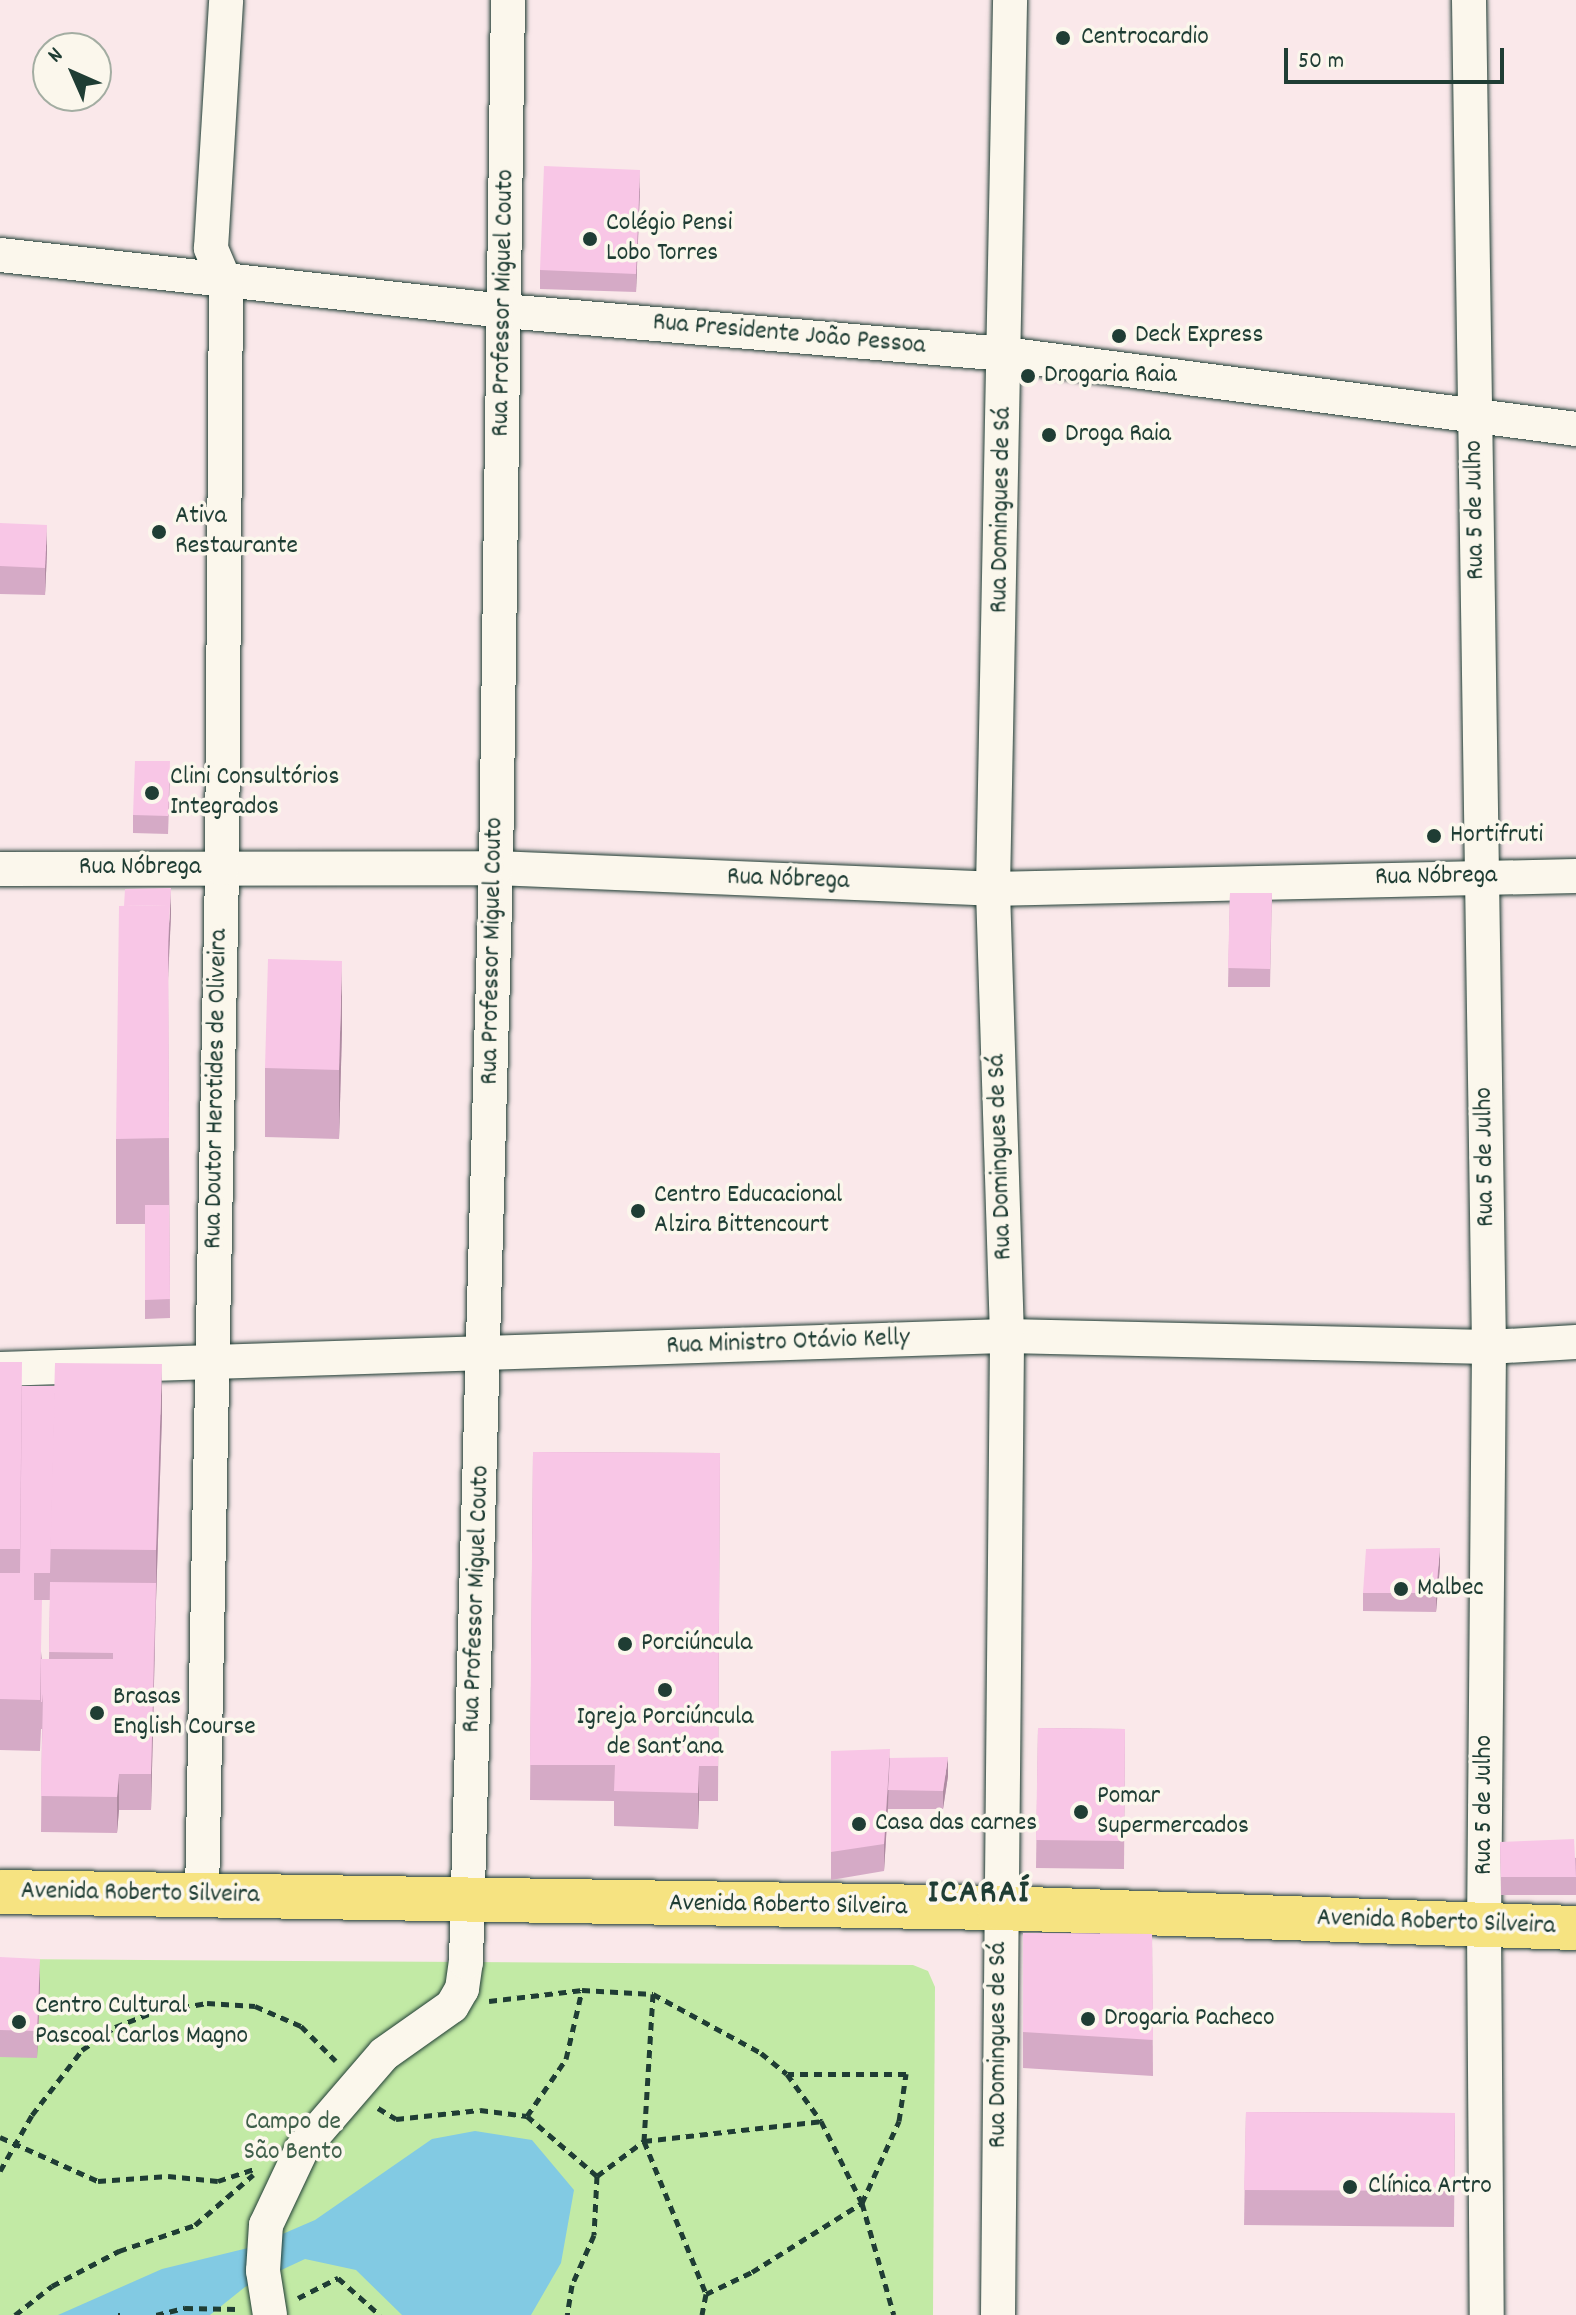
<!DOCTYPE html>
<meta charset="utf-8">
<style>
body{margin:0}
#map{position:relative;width:1576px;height:2315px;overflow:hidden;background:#fae8ea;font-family:Dekko,sans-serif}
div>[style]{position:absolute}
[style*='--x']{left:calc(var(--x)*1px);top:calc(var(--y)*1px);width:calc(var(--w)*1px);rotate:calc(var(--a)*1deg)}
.green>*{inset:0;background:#c2eaa5}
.water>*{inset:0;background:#82cae3}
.path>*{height:5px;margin-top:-2.5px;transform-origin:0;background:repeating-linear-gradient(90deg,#1f3d34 0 8px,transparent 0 14px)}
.roads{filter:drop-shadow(0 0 2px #1f3d34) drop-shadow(0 0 2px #1f3d34)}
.minor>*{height:34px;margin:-17px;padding:0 17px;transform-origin:17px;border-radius:17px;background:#fbf7ec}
.major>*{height:44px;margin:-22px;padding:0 22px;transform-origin:22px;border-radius:22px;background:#f6e381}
.wall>*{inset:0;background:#d5aac6}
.shaded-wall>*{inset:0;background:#ae8ba1}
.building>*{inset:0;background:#f8c6e6}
.dots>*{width:22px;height:22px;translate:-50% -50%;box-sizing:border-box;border:4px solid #fbf7ec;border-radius:50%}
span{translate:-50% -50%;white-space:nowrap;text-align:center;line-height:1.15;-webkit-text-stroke:7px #fbf7ec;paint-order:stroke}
.poi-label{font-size:26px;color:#1f3d34}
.left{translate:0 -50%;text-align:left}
.street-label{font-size:26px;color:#1f3d34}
.park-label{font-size:26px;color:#40604b}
.district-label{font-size:34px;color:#1f3d34;font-weight:700;letter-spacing:2px}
.north{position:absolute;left:32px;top:32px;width:80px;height:80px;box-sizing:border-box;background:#fbf7ec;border:2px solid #a3ada2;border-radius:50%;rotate:315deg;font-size:22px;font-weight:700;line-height:32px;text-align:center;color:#1f3d34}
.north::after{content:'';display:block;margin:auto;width:28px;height:36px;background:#1f3d34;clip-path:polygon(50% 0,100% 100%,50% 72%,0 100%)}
.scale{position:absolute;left:1284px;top:48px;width:220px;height:36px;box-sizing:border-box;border:4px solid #1f3d34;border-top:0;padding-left:10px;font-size:24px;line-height:28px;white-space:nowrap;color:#1f3d34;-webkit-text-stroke:6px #fbf7ec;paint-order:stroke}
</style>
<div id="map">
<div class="green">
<i style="clip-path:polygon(0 1959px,913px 1965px,928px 1971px,935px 1987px,933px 2315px,0 2315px)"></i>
</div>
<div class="water">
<i style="clip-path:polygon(475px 2131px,532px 2140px,574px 2190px,561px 2263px,531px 2315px,402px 2315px,356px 2270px,305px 2259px,245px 2287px,210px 2315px,58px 2315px,162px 2269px,252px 2247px,315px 2220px,432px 2139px)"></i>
</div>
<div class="path">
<i style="--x:653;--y:1994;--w:147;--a:93.5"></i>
<i style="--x:644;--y:2141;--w:165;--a:67.9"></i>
<i style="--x:706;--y:2294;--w:21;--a:101"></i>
<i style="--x:489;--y:2001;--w:94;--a:-6.7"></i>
<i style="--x:582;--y:1990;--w:71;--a:3.2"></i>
<i style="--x:653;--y:1994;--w:123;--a:28.6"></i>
<i style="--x:761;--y:2053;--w:33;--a:39"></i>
<i style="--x:787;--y:2074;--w:58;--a:54.1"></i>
<i style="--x:821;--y:2121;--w:92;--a:63.4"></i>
<i style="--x:862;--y:2203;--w:116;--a:74.1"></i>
<i style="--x:378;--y:2108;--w:21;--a:31"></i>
<i style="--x:396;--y:2119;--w:84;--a:-6.1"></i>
<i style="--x:480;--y:2110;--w:47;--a:7.3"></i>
<i style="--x:527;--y:2116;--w:92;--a:40.6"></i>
<i style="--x:597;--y:2176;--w:59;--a:92.9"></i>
<i style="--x:594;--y:2235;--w:55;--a:113.7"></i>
<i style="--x:572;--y:2285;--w:30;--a:99"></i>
<i style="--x:527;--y:2116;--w:69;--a:-55.6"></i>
<i style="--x:566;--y:2059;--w:71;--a:-76.9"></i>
<i style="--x:0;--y:2137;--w:107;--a:24.2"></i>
<i style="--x:98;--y:2181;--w:70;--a:-4.1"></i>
<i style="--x:168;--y:2176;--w:50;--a:5.7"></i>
<i style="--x:218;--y:2181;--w:41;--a:-18.4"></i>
<i style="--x:0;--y:2171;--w:64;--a:-60.3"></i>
<i style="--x:32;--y:2115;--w:82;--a:-52.4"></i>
<i style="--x:82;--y:2050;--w:40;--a:-34.9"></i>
<i style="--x:115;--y:2027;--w:42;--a:-21"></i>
<i style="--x:154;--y:2012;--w:54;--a:-9.6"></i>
<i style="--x:207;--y:2003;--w:48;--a:3.6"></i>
<i style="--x:255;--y:2006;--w:50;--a:23.5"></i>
<i style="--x:301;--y:2026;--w:49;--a:45"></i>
<i style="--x:597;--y:2176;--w:59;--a:-36.7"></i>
<i style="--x:644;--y:2141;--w:178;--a:-6.4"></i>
<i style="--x:706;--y:2294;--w:51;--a:-25.6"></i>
<i style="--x:752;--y:2272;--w:130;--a:-32.1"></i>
<i style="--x:862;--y:2203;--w:90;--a:-65.7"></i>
<i style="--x:899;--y:2121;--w:48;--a:-81.5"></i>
<i style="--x:906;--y:2074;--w:118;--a:180"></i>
<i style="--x:298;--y:2298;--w:45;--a:-26.6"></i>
<i style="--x:338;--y:2278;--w:56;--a:41.4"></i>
<i style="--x:15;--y:2315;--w:47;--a:-38.1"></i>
<i style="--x:52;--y:2286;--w:76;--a:-27.6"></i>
<i style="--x:119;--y:2251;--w:80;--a:-18.9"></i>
<i style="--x:195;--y:2225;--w:77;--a:-40.8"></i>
<i style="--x:118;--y:2315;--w:2;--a:0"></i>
<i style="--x:156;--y:2315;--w:30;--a:-14"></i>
<i style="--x:185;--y:2308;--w:52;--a:1.1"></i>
</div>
<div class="roads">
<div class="minor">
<i style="--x:1469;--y:0;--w:1347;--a:89.15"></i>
<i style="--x:1489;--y:1347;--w:580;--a:90.49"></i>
<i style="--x:1484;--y:1927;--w:388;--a:89.6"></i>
<i style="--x:0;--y:255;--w:507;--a:6.34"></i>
<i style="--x:504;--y:311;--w:503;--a:4.91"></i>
<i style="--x:1005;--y:354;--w:576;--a:7.48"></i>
<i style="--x:0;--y:869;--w:496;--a:-0.1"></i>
<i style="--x:496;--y:868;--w:497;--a:2.4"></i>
<i style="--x:993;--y:889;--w:583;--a:-1.28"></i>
<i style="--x:0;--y:1369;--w:1008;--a:-1.88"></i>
<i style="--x:1007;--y:1336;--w:482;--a:1.3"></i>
<i style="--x:1489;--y:1347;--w:87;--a:-3.3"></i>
<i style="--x:202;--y:1894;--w:1026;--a:-88.88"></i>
<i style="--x:222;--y:868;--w:584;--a:-89.61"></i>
<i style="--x:226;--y:284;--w:39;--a:-113"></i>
<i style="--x:211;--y:248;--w:248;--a:-86.5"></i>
<i style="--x:270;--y:2315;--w:45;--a:-99"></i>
<i style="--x:263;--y:2271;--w:46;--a:-86.3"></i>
<i style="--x:266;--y:2225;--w:84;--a:-64.7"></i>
<i style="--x:302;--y:2149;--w:125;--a:-49.2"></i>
<i style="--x:384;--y:2054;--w:83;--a:-35.2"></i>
<i style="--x:452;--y:2006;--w:20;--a:-60"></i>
<i style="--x:462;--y:1989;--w:27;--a:-82"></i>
<i style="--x:466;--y:1962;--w:1094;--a:-88.43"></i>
<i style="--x:496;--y:868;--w:868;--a:-89.21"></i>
<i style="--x:998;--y:2315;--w:979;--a:-89.47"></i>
<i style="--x:1007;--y:1336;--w:447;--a:-91.8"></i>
<i style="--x:993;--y:889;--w:889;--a:-88.9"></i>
</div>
<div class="major">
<i style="--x:0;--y:1892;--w:999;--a:0.92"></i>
<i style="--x:999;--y:1908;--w:577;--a:1.99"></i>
</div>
</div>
<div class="wall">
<i style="clip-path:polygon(640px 188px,636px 292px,540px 289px,540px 270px)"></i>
<i style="clip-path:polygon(0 523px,47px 552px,45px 595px,0 594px)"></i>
<i style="clip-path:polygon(170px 780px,168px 834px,133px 833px,133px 815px)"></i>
<i style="clip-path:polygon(1230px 893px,1272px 893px,1270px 987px,1228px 987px)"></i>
<i style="clip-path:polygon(171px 915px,168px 968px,170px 1318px,145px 1319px,145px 1224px,116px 1224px,116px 1139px)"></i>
<i style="clip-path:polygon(342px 1030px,339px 1139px,265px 1137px,265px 1068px)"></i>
<i style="clip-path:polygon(evenodd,0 1362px,22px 1386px,162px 1415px,156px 1601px,151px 1810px,119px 1810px,117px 1833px,41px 1832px,42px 1729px,41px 1729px,40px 1751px,0 1750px,0 1362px,34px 1600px,50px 1600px,49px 1659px,42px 1659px,34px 1600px)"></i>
<i style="clip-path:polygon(533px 1452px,720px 1453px,718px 1801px,699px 1801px,698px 1829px,614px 1826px,614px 1801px,530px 1800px)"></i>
<i style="clip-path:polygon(1440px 1566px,1436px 1612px,1363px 1611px,1363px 1593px)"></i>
<i style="clip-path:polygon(1038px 1728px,1125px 1729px,1124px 1869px,1036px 1868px)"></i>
<i style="clip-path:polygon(831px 1751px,890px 1758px,948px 1776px,943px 1809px,888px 1809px,888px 1806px,884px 1871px,831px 1880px)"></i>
<i style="clip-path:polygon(1500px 1842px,1576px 1858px,1576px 1895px,1501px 1895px)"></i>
<i style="clip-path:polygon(1023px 1933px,1152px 1934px,1153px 2076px,1023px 2068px)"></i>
<i style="clip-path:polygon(0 1957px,40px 1986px,37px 2058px,0 2057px)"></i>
<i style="clip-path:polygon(1246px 2112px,1455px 2113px,1454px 2227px,1244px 2225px)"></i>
</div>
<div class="shaded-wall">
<i style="clip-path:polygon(640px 170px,640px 188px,636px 292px,636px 274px)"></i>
<i style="clip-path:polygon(47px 525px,47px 552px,45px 595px,45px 568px)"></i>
<i style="clip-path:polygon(171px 888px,171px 915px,168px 980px,168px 953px)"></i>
<i style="clip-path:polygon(342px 961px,342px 1030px,339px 1139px,339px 1070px)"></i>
<i style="clip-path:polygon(162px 1364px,162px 1415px,156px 1601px,156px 1550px)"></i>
<i style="clip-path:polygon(1440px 1548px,1440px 1566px,1436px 1612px,1436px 1593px)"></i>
<i style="clip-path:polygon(156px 1583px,153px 1730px,151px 1810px,151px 1774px)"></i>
<i style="clip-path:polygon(890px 1749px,888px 1806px,884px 1871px,884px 1844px)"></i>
<i style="clip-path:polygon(948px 1757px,948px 1776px,943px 1809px,943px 1791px)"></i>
<i style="clip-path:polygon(699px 1766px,699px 1801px,698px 1829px,698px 1793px)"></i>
<i style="clip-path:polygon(119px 1774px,119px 1810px,117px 1833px,117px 1797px)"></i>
<i style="clip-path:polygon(40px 1959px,40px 1986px,37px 2058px,37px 2031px)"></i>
</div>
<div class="building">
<i style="clip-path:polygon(544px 166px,640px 170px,636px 274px,540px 270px)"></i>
<i style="clip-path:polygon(0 523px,47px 525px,45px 568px,0 566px)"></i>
<i style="clip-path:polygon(135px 761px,170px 761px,168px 816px,133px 815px)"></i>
<i style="clip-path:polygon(171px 888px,168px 942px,168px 905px,124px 906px,125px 889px)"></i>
<i style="clip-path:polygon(1230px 893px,1272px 893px,1270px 969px,1228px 968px)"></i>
<i style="clip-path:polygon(168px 905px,169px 1138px,116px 1139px,119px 906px)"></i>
<i style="clip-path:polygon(268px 959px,342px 961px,339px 1070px,265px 1068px)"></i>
<i style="clip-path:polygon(145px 1205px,169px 1205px,170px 1299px,145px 1300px)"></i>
<i style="clip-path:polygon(0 1362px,22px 1362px,20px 1549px,0 1549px)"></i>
<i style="clip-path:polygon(55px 1363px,162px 1364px,156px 1550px,50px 1549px)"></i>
<i style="clip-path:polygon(22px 1386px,55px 1386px,50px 1573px,34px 1573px,34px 1600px,0 1600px,0 1573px,20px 1573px)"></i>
<i style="clip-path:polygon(533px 1452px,720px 1453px,718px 1766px,699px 1766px,698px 1793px,614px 1791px,615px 1765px,530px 1765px)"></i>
<i style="clip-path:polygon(1440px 1548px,1436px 1593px,1363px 1593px,1366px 1549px)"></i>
<i style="clip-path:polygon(50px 1582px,156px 1583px,154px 1653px,154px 1644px,113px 1644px,113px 1653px,49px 1652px)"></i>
<i style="clip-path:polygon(0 1600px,42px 1600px,40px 1700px,0 1699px)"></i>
<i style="clip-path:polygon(113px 1644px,154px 1644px,153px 1703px,153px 1694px,43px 1694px,42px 1702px,41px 1702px,41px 1659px,113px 1659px)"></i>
<i style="clip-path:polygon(43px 1694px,153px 1694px,151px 1774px,119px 1774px,117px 1797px,41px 1796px)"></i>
<i style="clip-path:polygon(1038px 1728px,1125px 1729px,1124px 1841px,1036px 1840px)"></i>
<i style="clip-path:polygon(890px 1749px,884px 1844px,831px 1852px,831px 1751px)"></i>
<i style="clip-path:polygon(948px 1757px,943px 1791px,888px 1790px,890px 1758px)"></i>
<i style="clip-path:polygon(1574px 1839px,1576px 1877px,1501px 1877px,1500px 1842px)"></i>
<i style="clip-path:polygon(1023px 1933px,1152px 1934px,1153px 2040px,1023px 2032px)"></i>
<i style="clip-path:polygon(0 1957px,40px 1959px,37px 2031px,0 2030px)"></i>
<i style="clip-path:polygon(1246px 2112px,1455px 2113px,1454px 2191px,1244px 2190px)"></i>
</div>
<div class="dots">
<i style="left:1063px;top:38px;background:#1f3d34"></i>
<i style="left:590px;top:239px;background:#1f3d34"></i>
<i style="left:1119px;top:336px;background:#1f3d34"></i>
<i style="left:1028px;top:376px;background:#1f3d34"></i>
<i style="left:1049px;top:435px;background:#1f3d34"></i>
<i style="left:159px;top:532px;background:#1f3d34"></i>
<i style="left:152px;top:793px;background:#1f3d34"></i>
<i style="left:1434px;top:836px;background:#1f3d34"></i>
<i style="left:638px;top:1211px;background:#1f3d34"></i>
<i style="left:1401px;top:1589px;background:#1f3d34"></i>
<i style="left:625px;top:1644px;background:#1f3d34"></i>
<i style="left:665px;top:1690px;background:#1f3d34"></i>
<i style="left:97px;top:1713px;background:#1f3d34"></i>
<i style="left:1081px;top:1812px;background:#1f3d34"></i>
<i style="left:859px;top:1824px;background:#1f3d34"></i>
<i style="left:1088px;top:2019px;background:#1f3d34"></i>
<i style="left:19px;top:2022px;background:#1f3d34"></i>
<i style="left:1350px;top:2187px;background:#1f3d34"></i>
</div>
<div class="poi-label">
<span class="left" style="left:1081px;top:38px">Centrocardio</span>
<span class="left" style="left:606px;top:239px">Colégio Pensi<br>Lobo Torres</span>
<span class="left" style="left:1135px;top:336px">Deck Express</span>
<span class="left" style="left:1044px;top:376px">Drogaria Raia</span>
<span class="left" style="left:1065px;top:435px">Droga Raia</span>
<span class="left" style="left:175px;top:532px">Ativa<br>Restaurante</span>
<span class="left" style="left:170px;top:793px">Clini Consultórios<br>Integrados</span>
<span class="left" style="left:1450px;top:836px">Hortifruti</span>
<span class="left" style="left:654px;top:1211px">Centro Educacional<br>Alzira Bittencourt</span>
<span class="left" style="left:1417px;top:1589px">Malbec</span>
<span class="left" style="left:641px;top:1644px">Porciúncula</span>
<span class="left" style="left:113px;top:1713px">Brasas<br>English Course</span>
<span style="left:665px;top:1733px">Igreja Porciúncula<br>de Sant’ana</span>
<span class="left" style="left:1097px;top:1812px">Pomar<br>Supermercados</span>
<span class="left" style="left:875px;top:1824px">Casa das carnes</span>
<span class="left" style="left:35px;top:2022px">Centro Cultural<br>Pascoal Carlos Magno</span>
<span class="left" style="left:1104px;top:2019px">Drogaria Pacheco</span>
<span class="left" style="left:1368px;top:2187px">Clínica Artro</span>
</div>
<div class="street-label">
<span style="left:504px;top:303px;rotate:-89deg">Rua Professor Miguel Couto</span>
<span style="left:789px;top:335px;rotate:5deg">Rua Presidente João Pessoa</span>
<span style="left:1002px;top:510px;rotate:-89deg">Rua Domingues de Sá</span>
<span style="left:1476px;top:510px;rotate:-91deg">Rua 5 de Julho</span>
<span style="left:140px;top:868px">Rua Nóbrega</span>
<span style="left:1436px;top:877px;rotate:-1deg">Rua Nóbrega</span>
<span style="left:788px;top:880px;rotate:2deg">Rua Nóbrega</span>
<span style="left:493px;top:951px;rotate:-89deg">Rua Professor Miguel Couto</span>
<span style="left:217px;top:1089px;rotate:-89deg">Rua Doutor Herotides de Oliveira</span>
<span style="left:1001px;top:1157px;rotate:-92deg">Rua Domingues de Sá</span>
<span style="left:1486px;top:1157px;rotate:-91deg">Rua 5 de Julho</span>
<span style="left:788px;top:1343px;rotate:-2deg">Rua Ministro Otávio Kelly</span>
<span style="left:477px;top:1599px;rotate:-88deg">Rua Professor Miguel Couto</span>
<span style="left:1485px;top:1805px;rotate:-90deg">Rua 5 de Julho</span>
<span style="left:140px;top:1894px;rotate:1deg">Avenida Roberto Silveira</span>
<span style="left:788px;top:1906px;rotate:1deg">Avenida Roberto Silveira</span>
<span style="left:1436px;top:1923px;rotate:2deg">Avenida Roberto Silveira</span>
<span style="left:999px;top:2045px;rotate:-90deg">Rua Domingues de Sá</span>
</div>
<div class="park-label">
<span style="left:293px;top:2138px">Campo de<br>São Bento</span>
</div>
<div class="district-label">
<span style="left:979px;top:1895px">ICARAÍ</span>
</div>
<div class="north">N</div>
<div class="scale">50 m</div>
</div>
